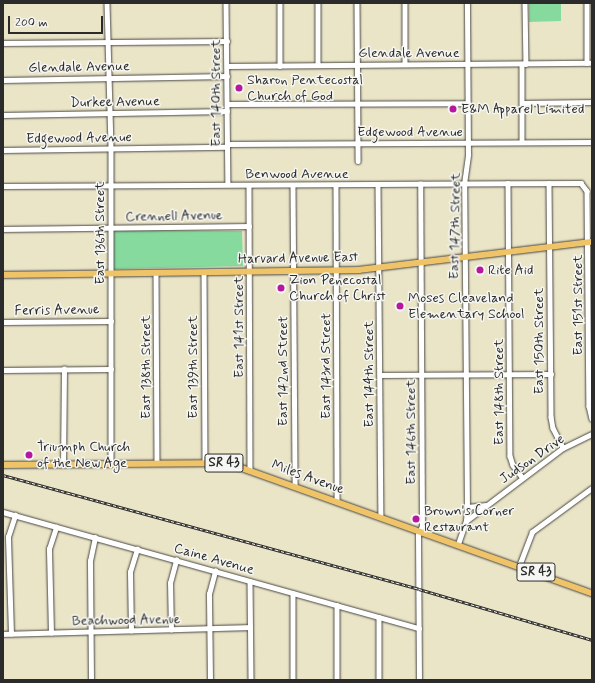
<!DOCTYPE html>
<style>
body{margin:0}
#map{position:relative;width:595px;height:683px;overflow:hidden;background:#ebe5c8;font-family:Mynerve,sans-serif}
div>[style]{position:absolute}
[style*='--x']{left:calc(var(--x)*1px);top:calc(var(--y)*1px);width:calc(var(--w)*1px);rotate:calc(var(--a)*1deg)}
.green>*{inset:0;background:#86da9d}
.roads{filter:drop-shadow(0 0 1px #484743) drop-shadow(0 0 1px #484743)}
.minor>*{height:4.5px;margin:-2.25px;padding:0 2.25px;transform-origin:2.25px;border-radius:2.25px;background:#fff}
.major>*{height:5.5px;margin:-2.75px;padding:0 2.75px;transform-origin:2.75px;border-radius:2.75px;background:#efc469}
.rail>*{height:2.5px;margin-top:-1.25px;transform-origin:0;background:repeating-linear-gradient(90deg,#f6f6f2 0 3px,#2b2b2b 0 6px);box-sizing:border-box;border-block:1px solid #2b2b2b}
.dots>*{width:11px;height:11px;translate:-50% -50%;box-sizing:border-box;border:2px solid #f6f6f2;border-radius:50%}
span{translate:-50% -50%;white-space:nowrap;text-align:center;line-height:1.15;-webkit-text-stroke:3px #f6f6f2;paint-order:stroke}
.shield-label span{padding:1px 3px;background:#f6f6f2;border:1px solid;border-radius:3px;-webkit-text-stroke-width:0}
.shield-label{font-size:13px;color:#2b2b2b;font-weight:700}
.street-label{font-size:14px;color:#2b2b2b}
.poi-label{font-size:14px;color:#2b2b2b}
.left{translate:0 -50%;text-align:left}
.frame{position:absolute;inset:0;border:4px solid #2b2b2b;pointer-events:none}
.scale{position:absolute;left:8px;top:16px;width:95px;height:18px;box-sizing:border-box;border:2px solid #2b2b2b;border-top:0;padding-left:5px;font-size:12px;line-height:14px;white-space:nowrap;color:#2b2b2b;-webkit-text-stroke:3px #f6f6f2;paint-order:stroke}
</style>
<div id="map">
<div class="green">
<i style="clip-path:polygon(529px 3px,582px 3px,582px 4px,561px 4px,561px 21px,529px 22px)"></i>
<i style="clip-path:polygon(114px 230px,242px 231px,243px 266px,114px 269px)"></i>
</div>
<div class="roads">
<div class="minor">
<i style="--x:107;--y:3;--w:146;--a:88.4"></i>
<i style="--x:111;--y:149;--w:315;--a:90"></i>
<i style="--x:226;--y:3;--w:180;--a:89.4"></i>
<i style="--x:280;--y:3;--w:63;--a:90"></i>
<i style="--x:318;--y:3;--w:62;--a:90"></i>
<i style="--x:357;--y:3;--w:158;--a:89.6"></i>
<i style="--x:405;--y:3;--w:61;--a:90"></i>
<i style="--x:525;--y:3;--w:61;--a:89.1"></i>
<i style="--x:587;--y:3;--w:60;--a:90"></i>
<i style="--x:3;--y:43;--w:224;--a:-0.5"></i>
<i style="--x:522;--y:64;--w:78;--a:90"></i>
<i style="--x:227;--y:66;--w:365;--a:-0.5"></i>
<i style="--x:3;--y:80;--w:224;--a:-1"></i>
<i style="--x:522;--y:103;--w:70;--a:-0.8"></i>
<i style="--x:227;--y:104;--w:241;--a:-0.2"></i>
<i style="--x:3;--y:115;--w:224;--a:-1"></i>
<i style="--x:227;--y:144;--w:365;--a:-0.3"></i>
<i style="--x:3;--y:150;--w:224;--a:-0.8"></i>
<i style="--x:508;--y:183;--w:273;--a:89.6"></i>
<i style="--x:510;--y:456;--w:9;--a:72"></i>
<i style="--x:513;--y:465;--w:15;--a:53"></i>
<i style="--x:549;--y:183;--w:234;--a:89.5"></i>
<i style="--x:551;--y:417;--w:11;--a:80"></i>
<i style="--x:553;--y:428;--w:22;--a:63"></i>
<i style="--x:378;--y:184;--w:332;--a:89.5"></i>
<i style="--x:249;--y:185;--w:284;--a:89.8"></i>
<i style="--x:293;--y:185;--w:301;--a:89.6"></i>
<i style="--x:336;--y:185;--w:315;--a:89.8"></i>
<i style="--x:3;--y:186;--w:578;--a:-0.3"></i>
<i style="--x:581;--y:183;--w:10;--a:53"></i>
<i style="--x:587;--y:191;--w:215;--a:89.5"></i>
<i style="--x:589;--y:406;--w:13;--a:77"></i>
<i style="--x:3;--y:229;--w:246;--a:-0.7"></i>
<i style="--x:156;--y:272;--w:191;--a:89.7"></i>
<i style="--x:204;--y:272;--w:191;--a:89.7"></i>
<i style="--x:3;--y:322;--w:108;--a:-0.5"></i>
<i style="--x:3;--y:370;--w:108;--a:-0.5"></i>
<i style="--x:380;--y:375;--w:171;--a:-0.3"></i>
<i style="--x:63;--y:465;--w:96;--a:-89.4"></i>
<i style="--x:467;--y:507;--w:19;--a:-6"></i>
<i style="--x:3;--y:512;--w:432;--a:15.6"></i>
<i style="--x:466;--y:521;--w:121;--a:-37"></i>
<i style="--x:563;--y:448;--w:32;--a:-26"></i>
<i style="--x:458;--y:544;--w:24;--a:-71"></i>
<i style="--x:466;--y:521;--w:14;--a:-86"></i>
<i style="--x:467;--y:507;--w:323;--a:-90.5"></i>
<i style="--x:464;--y:184;--w:30;--a:-82"></i>
<i style="--x:468;--y:154;--w:151;--a:-90.4"></i>
<i style="--x:519;--y:566;--w:36;--a:-69"></i>
<i style="--x:532;--y:532;--w:74;--a:-36.3"></i>
<i style="--x:250;--y:581;--w:99;--a:89.4"></i>
<i style="--x:293;--y:593;--w:87;--a:90"></i>
<i style="--x:337;--y:605;--w:75;--a:90"></i>
<i style="--x:379;--y:617;--w:63;--a:90"></i>
<i style="--x:171;--y:630;--w:47;--a:-91.2"></i>
<i style="--x:170;--y:583;--w:24;--a:-75"></i>
<i style="--x:131;--y:631;--w:59;--a:-91"></i>
<i style="--x:130;--y:572;--w:24;--a:-73"></i>
<i style="--x:51;--y:633;--w:84;--a:-91.4"></i>
<i style="--x:49;--y:549;--w:23;--a:-72"></i>
<i style="--x:3;--y:634;--w:247;--a:-1.6"></i>
<i style="--x:11;--y:634;--w:97;--a:-91.8"></i>
<i style="--x:8;--y:537;--w:23;--a:-72"></i>
<i style="--x:91;--y:680;--w:119;--a:-90.5"></i>
<i style="--x:90;--y:561;--w:24;--a:-78"></i>
<i style="--x:210;--y:680;--w:86;--a:-90.7"></i>
<i style="--x:209;--y:594;--w:24;--a:-75"></i>
<i style="--x:419;--y:680;--w:145;--a:-90.4"></i>
<i style="--x:418;--y:535;--w:10;--a:-66"></i>
<i style="--x:422;--y:526;--w:342;--a:-90.3"></i>
</div>
<div class="major">
<i style="--x:3;--y:275;--w:356;--a:-0.8"></i>
<i style="--x:359;--y:270;--w:235;--a:-6.9"></i>
<i style="--x:3;--y:465;--w:225;--a:-0.5"></i>
<i style="--x:228;--y:463;--w:387;--a:19.7"></i>
</div>
</div>
<div class="rail">
<i style="--x:3;--y:475;--w:431;--a:15.3"></i>
<i style="--x:419;--y:589;--w:180;--a:16.4"></i>
</div>
<div class="dots">
<i style="left:239px;top:88px;background:#b5179e"></i>
<i style="left:453px;top:109px;background:#b5179e"></i>
<i style="left:480px;top:270px;background:#b5179e"></i>
<i style="left:281px;top:288px;background:#b5179e"></i>
<i style="left:400px;top:306px;background:#b5179e"></i>
<i style="left:29px;top:455px;background:#b5179e"></i>
<i style="left:416px;top:519px;background:#b5179e"></i>
</div>
<div class="shield-label">
<span style="left:224px;top:463px">SR 43</span>
<span style="left:536px;top:572px">SR 43</span>
</div>
<div class="street-label">
<span style="left:409px;top:53px">Glendale Avenue</span>
<span style="left:79px;top:67px;rotate:-1deg">Glendale Avenue</span>
<span style="left:216px;top:93px;rotate:-90deg">East 140th Street</span>
<span style="left:115px;top:102px;rotate:-1deg">Durkee Avenue</span>
<span style="left:410px;top:132px">Edgewood Avenue</span>
<span style="left:79px;top:138px;rotate:-1deg">Edgewood Avenue</span>
<span style="left:297px;top:174px">Benwood Avenue</span>
<span style="left:174px;top:216px;rotate:-1deg">Crennell Avenue</span>
<span style="left:455px;top:226px;rotate:-89deg">East 147th Street</span>
<span style="left:100px;top:233px;rotate:-90deg">East 136th Street</span>
<span style="left:298px;top:258px;rotate:-1deg">Harvard Avenue East</span>
<span style="left:578px;top:305px;rotate:-90deg">East 151st Street</span>
<span style="left:57px;top:310px;rotate:-1deg">Ferris Avenue</span>
<span style="left:239px;top:327px;rotate:-90deg">East 141st Street</span>
<span style="left:539px;top:341px;rotate:-90deg">East 150th Street</span>
<span style="left:326px;top:366px;rotate:-90deg">East 143rd Street</span>
<span style="left:146px;top:367px;rotate:-90deg">East 138th Street</span>
<span style="left:193px;top:367px;rotate:-90deg">East 139th Street</span>
<span style="left:283px;top:371px;rotate:-90deg">East 142nd Street</span>
<span style="left:369px;top:374px;rotate:-90deg">East 144th Street</span>
<span style="left:499px;top:392px;rotate:-90deg">East 148th Street</span>
<span style="left:411px;top:432px;rotate:-90deg">East 146th Street</span>
<span style="left:532px;top:459px;rotate:-35deg">Judson Drive</span>
<span style="left:308px;top:477px;rotate:20deg">Miles Avenue</span>
<span style="left:214px;top:559px;rotate:16deg">Caine Avenue</span>
<span style="left:126px;top:620px;rotate:-1deg">Beachwood Avenue</span>
</div>
<div class="poi-label">
<span class="left" style="left:247px;top:88px">Sharon Pentecostal<br>Church of God</span>
<span class="left" style="left:461px;top:109px">E&amp;M Apparel Limited</span>
<span class="left" style="left:488px;top:270px">Rite Aid</span>
<span class="left" style="left:289px;top:288px">Zion Penecostal<br>Church of Christ</span>
<span class="left" style="left:408px;top:306px">Moses Cleaveland<br>Elementary School</span>
<span class="left" style="left:37px;top:455px">Triumph Church<br>of the New Age</span>
<span class="left" style="left:424px;top:519px">Brown's Corner<br>Restaurant</span>
</div>
<div class="frame"></div>
<div class="scale">200 m</div>
</div>
